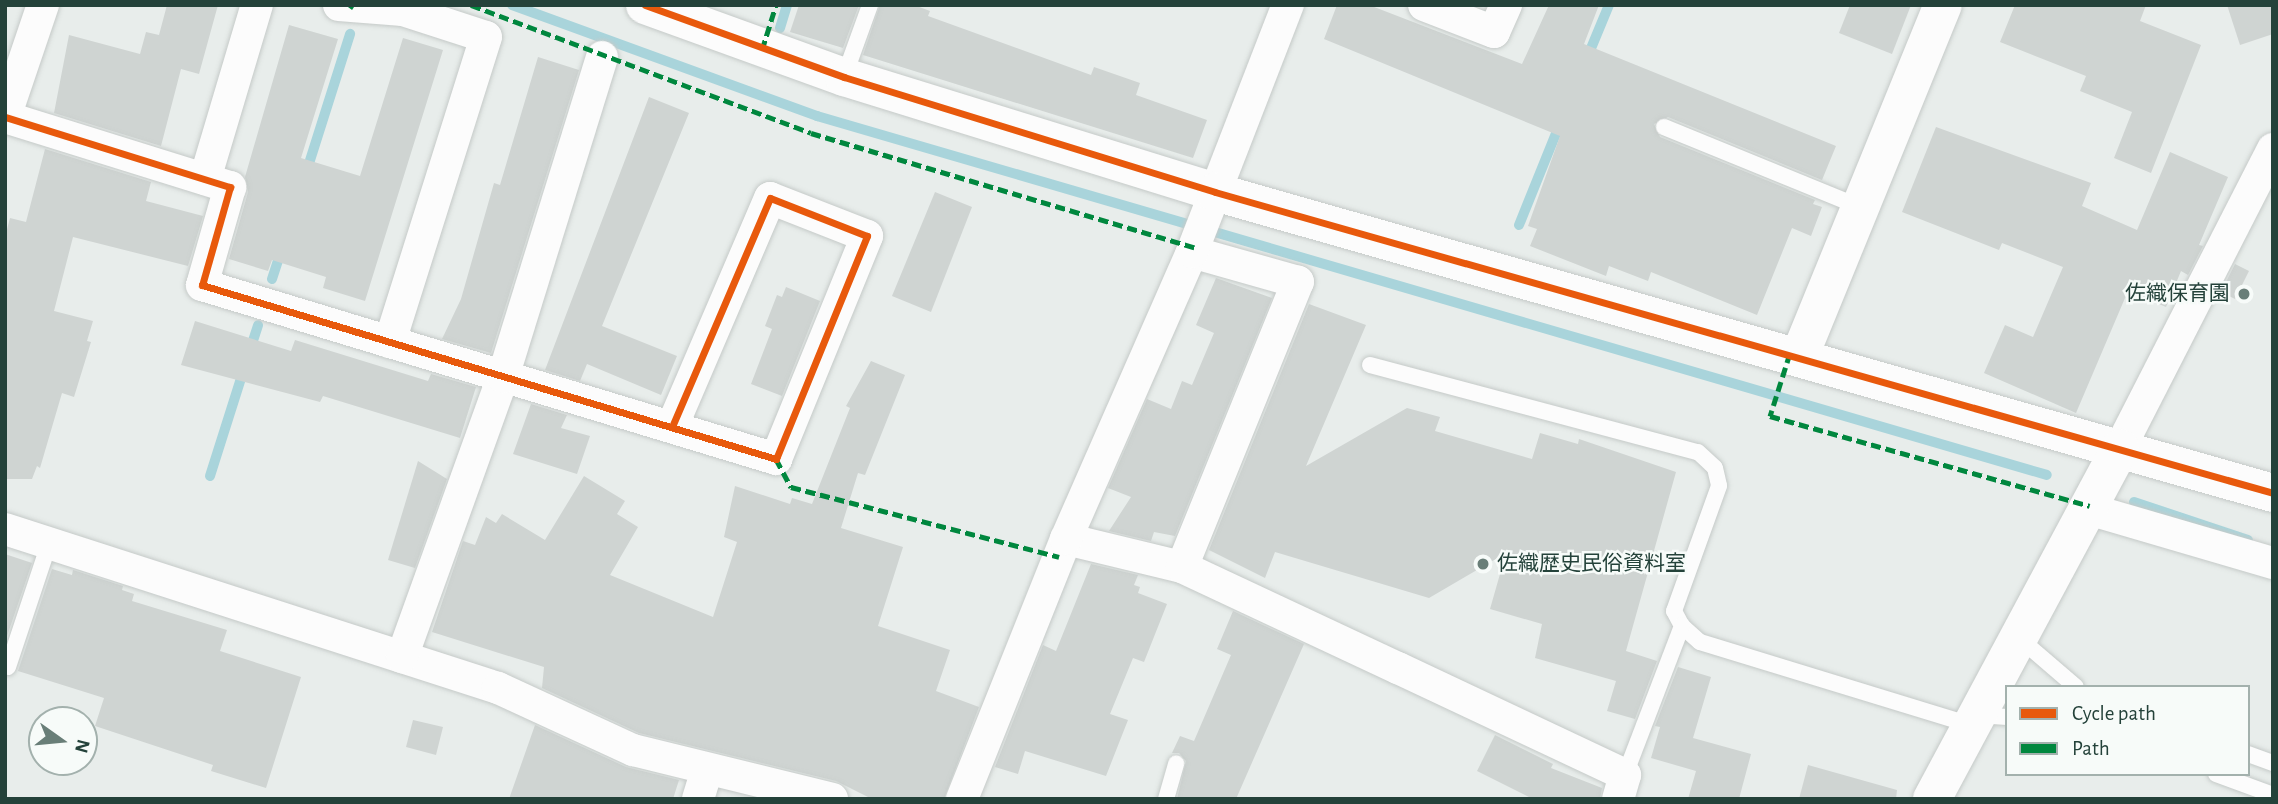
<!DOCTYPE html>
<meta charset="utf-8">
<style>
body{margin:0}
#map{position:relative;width:2278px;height:804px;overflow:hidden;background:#e8edeb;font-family:"Alegreya Sans","Noto Sans JP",sans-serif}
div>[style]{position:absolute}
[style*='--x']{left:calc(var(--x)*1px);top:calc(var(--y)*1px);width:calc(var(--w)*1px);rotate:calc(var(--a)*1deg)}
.stream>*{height:10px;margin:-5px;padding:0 5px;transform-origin:5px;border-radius:5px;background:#a9d4db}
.building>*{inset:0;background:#cfd4d2}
.roads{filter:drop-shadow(0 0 2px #c5cac8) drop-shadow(0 0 2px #c5cac8)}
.lane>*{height:16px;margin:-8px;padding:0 8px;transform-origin:8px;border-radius:8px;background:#fcfcfc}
.street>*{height:32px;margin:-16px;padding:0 16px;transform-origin:16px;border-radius:16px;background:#fcfcfc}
.secondary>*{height:38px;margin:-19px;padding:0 19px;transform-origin:19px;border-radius:19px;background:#fcfcfc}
.quiet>*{height:5px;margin-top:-2.5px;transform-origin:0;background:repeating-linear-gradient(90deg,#00873e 0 10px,transparent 0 15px)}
.cycleway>*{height:7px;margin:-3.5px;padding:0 3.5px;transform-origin:3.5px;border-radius:3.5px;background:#e8590c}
.dots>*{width:19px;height:19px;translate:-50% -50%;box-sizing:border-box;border:4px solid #f7fbf9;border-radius:50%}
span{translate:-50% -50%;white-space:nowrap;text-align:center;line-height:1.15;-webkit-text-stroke:5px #f7fbf9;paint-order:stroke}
.poi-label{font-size:21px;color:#24423a}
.right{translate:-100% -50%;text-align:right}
.left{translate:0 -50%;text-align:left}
.frame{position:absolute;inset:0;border:7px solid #24423a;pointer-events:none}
.legend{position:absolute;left:2005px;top:685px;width:245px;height:91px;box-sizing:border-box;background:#f7fbf9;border:2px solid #a3b1ad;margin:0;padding:9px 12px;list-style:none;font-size:21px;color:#24423a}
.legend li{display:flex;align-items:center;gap:14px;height:35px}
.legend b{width:35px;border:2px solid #a3b1ad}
.north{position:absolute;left:28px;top:706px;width:70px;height:70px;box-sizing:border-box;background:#f7fbf9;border:2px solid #a3b1ad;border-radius:50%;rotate:105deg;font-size:19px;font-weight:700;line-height:28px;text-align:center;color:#24423a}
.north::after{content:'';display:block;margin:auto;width:24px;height:32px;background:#697e78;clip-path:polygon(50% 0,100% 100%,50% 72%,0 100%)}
</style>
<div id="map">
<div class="stream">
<i style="--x:512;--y:5;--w:325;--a:20"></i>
<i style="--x:817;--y:116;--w:1281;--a:16.27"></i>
<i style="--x:780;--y:28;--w:24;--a:-73"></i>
<i style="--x:1587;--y:58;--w:57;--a:-67.5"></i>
<i style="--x:306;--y:173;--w:146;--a:-72.4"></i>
<i style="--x:1519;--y:225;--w:112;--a:-68"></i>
<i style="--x:272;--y:279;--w:33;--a:-72"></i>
<i style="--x:250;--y:350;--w:26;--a:-72"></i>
<i style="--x:210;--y:476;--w:112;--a:-72.4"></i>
<i style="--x:2134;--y:502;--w:120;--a:18.4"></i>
</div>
<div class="building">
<i style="clip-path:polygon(167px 5px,218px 5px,199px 74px,181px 69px,161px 146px,54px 113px,69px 35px,140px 54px,146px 32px,159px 35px)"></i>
<i style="clip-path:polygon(799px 5px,859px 5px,843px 48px,790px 32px)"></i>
<i style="clip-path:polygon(880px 5px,914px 5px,930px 11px,928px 16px,1091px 75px,1094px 67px,1140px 83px,1136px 95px,1207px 120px,1193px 158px,863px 55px)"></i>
<i style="clip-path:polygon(1337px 5px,1369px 5px,1522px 64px,1549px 5px,1599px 5px,1584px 44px,1836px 146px,1822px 180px,1668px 117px,1654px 124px,1660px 137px,1815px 200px,1813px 204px,1822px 207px,1811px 236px,1792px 228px,1757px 315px,1651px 272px,1648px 281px,1609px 266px,1606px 276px,1530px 246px,1537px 229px,1528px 226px,1560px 136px,1324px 39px)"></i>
<i style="clip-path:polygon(1850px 5px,1911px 5px,1892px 54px,1839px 33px)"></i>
<i style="clip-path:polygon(2015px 5px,2146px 5px,2140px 21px,2201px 45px,2151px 173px,2114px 158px,2132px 112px,2080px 91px,2086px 76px,2000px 42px)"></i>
<i style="clip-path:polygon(2227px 5px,2273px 5px,2273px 34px,2240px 45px)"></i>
<i style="clip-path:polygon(289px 25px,338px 39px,301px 158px,360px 176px,403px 38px,443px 50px,365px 301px,323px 288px,326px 277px,272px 260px,268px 271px,229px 259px,248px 192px,245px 177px)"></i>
<i style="clip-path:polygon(538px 57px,579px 70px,491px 353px,442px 339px,461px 299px,494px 183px,500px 185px)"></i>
<i style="clip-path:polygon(649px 97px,689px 113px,602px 326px,677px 356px,661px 395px,587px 364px,580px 381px,545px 370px)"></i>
<i style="clip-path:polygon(1936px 127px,2091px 183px,2082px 206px,2137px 230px,2170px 152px,2228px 177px,2199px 245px,2203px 246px,2188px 275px,2181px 271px,2166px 307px,2128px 291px,2076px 413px,1984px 373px,2005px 325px,2033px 337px,2063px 267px,2002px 243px,1999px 250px,1902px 212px)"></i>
<i style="clip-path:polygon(45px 149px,151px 182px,146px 201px,203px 216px,188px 266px,73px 237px,54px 311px,93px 321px,87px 341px,91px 342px,74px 397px,62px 393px,40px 468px,37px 466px,32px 479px,5px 479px,5px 237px,10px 218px,26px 222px)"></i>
<i style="clip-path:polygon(935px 192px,972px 207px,931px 312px,892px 296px)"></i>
<i style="clip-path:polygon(2235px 264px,2249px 271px,2235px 299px,2221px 292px)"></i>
<i style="clip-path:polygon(1216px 278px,1272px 298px,1175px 536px,1154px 532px,1151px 541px,1109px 531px,1131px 497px,1108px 488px,1147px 399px,1171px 409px,1182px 381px,1192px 385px,1214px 333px,1196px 325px)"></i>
<i style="clip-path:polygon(786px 287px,820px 301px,782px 396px,751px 384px,772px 329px,765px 326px,777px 295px,782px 297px)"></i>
<i style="clip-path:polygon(1309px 304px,1366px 325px,1306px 466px,1407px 408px,1440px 417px,1435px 431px,1532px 459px,1540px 433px,1578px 444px,1579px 439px,1676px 472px,1626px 651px,1657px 661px,1635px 719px,1607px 711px,1616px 681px,1535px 658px,1542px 624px,1490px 609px,1506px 553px,1429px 598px,1275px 552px,1265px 578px,1209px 550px)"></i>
<i style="clip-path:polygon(195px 321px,291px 351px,295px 340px,428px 381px,431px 374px,476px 387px,460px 438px,323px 396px,320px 402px,181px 365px)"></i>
<i style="clip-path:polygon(871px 361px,905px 375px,865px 475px,858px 473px,841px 528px,903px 547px,878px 626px,950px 650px,936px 691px,979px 707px,944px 799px,872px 799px,836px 781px,639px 733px,542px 688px,544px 667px,432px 632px,463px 541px,475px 545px,486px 517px,496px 523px,502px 514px,545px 540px,584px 476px,625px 501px,617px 514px,638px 527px,610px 575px,713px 617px,737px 542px,724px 537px,735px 486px,790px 504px,792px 498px,812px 504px,850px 408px,846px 406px)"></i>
<i style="clip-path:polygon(531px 404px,567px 415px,561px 428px,590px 436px,577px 474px,513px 454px)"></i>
<i style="clip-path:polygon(418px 461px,447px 479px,415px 568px,388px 560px)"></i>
<i style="clip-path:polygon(5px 554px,32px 563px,5px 642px)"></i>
<i style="clip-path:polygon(1091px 564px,1138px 575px,1134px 585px,1140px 587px,1138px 593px,1167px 604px,1144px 662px,1133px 658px,1110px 714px,1128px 720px,1106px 776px,1025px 751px,1018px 774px,995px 767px,1043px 645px,1056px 651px)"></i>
<i style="clip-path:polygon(52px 569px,72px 575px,73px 570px,123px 586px,122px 590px,134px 594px,132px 601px,227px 630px,220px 651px,301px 677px,266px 788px,211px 771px,213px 765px,95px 726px,104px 698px,18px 671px)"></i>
<i style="clip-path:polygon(1233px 611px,1304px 644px,1236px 799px,1177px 799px,1186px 761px,1179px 753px,1172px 753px,1180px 736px,1194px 741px,1231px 655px,1217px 649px)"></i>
<i style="clip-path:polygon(1678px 667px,1711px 677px,1693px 738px,1751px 754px,1739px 799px,1688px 799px,1696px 771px,1651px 758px,1660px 727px,1655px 726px)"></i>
<i style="clip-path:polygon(413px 720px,443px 727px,436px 755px,406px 747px)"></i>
<i style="clip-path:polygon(535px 725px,626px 767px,679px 780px,673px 799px,509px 799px)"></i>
<i style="clip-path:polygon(1495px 735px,1553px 764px,1551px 768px,1602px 788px,1600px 799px,1533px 799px,1477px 771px)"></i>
<i style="clip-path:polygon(1808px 765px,1897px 790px,1896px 799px,1799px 799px)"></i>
</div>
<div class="roads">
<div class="lane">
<i style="--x:844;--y:77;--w:77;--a:-70.1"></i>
<i style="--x:1664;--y:127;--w:212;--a:22.2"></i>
<i style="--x:1370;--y:365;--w:339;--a:14.9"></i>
<i style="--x:1698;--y:452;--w:23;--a:43"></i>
<i style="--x:1715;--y:468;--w:18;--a:77"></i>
<i style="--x:1719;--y:486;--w:133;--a:109.8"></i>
<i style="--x:1674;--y:611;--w:17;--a:62"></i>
<i style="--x:1682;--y:626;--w:24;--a:42"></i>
<i style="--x:1700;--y:642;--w:284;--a:17"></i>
<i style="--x:2019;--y:638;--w:75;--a:40.7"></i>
<i style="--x:8;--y:667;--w:130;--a:-71.6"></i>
<i style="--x:1978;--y:715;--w:29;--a:4"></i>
<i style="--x:2248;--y:754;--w:27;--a:20"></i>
<i style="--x:2216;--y:774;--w:61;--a:20.2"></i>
<i style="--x:1625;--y:775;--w:160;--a:-69.1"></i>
<i style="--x:1166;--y:799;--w:37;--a:-74"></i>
</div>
<div class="street">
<i style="--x:339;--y:5;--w:64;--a:4.5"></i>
<i style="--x:403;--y:10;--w:87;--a:18"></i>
<i style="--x:486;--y:37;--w:320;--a:107.5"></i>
<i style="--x:1424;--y:5;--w:75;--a:21.1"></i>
<i style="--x:1494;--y:32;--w:30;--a:-66"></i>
<i style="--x:5;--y:117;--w:236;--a:17.3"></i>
<i style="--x:230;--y:187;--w:102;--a:105.9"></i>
<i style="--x:202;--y:285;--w:600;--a:16.86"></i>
<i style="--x:776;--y:459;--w:241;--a:-67.8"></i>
<i style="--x:867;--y:236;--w:104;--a:-158.6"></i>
<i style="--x:770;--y:198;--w:249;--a:113.2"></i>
<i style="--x:5;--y:117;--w:118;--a:-71.3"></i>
<i style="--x:205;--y:179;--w:182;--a:-73.4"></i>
<i style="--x:2120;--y:448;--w:336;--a:-62.9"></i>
<i style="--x:2088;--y:509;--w:193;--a:16.3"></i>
<i style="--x:5;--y:529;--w:518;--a:17.88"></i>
<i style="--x:498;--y:688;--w:149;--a:24.7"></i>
<i style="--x:633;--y:750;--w:205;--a:13.8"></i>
<i style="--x:1066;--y:539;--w:119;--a:13.6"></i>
<i style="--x:1182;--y:567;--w:238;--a:25.1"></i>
<i style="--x:1398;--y:668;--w:251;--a:25.2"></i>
<i style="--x:1625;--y:775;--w:25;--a:106"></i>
<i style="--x:1182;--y:567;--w:308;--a:-67.9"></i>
<i style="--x:1298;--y:282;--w:110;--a:-164.2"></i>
<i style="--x:402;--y:657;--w:298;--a:-70.2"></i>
<i style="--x:503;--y:377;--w:335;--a:-72.8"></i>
<i style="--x:698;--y:799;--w:30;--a:-73"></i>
<i style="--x:962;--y:799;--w:280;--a:-68.2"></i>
<i style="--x:1066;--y:539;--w:313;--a:-66.3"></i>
<i style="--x:1192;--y:252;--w:265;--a:-68.8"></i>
</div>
<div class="secondary">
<i style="--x:645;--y:5;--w:212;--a:19.9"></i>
<i style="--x:844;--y:77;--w:388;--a:17.2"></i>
<i style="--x:1215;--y:192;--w:1100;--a:15.88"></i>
<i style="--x:1800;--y:355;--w:378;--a:-67.8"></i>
<i style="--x:1932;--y:799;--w:398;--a:-61.8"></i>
</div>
</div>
<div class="quiet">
<i style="--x:471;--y:5;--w:363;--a:20.6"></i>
<i style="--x:811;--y:133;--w:400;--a:16.6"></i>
<i style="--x:350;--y:8;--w:4;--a:-56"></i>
<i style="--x:762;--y:50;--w:47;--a:-72.7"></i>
<i style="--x:1790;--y:353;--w:66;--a:107.6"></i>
<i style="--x:1770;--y:416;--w:332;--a:15.7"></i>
<i style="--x:776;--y:459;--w:32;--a:62"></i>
<i style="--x:791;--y:487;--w:277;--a:14.6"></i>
</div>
<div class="cycleway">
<i style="--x:645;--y:5;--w:212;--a:19.9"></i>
<i style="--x:844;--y:77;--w:388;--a:17.2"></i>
<i style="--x:1215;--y:192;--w:1100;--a:15.88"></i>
<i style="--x:5;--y:117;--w:236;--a:17.3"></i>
<i style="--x:230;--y:187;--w:102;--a:105.9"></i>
<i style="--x:202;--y:285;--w:600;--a:16.86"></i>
<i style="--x:776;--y:459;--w:241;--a:-67.8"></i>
<i style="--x:867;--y:236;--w:104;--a:-158.6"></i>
<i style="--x:770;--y:198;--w:249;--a:113.2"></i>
</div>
<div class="dots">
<i style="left:2244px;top:294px;background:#697e78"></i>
<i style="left:1483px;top:564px;background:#697e78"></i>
</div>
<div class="poi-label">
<span class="right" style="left:2230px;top:294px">佐織保育園</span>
<span class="left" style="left:1497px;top:564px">佐織歴史民俗資料室</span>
</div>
<div class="frame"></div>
<ul class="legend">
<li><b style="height:9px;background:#e8590c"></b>Cycle path</li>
<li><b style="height:9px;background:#00873e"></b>Path</li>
</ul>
<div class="north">N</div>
</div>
